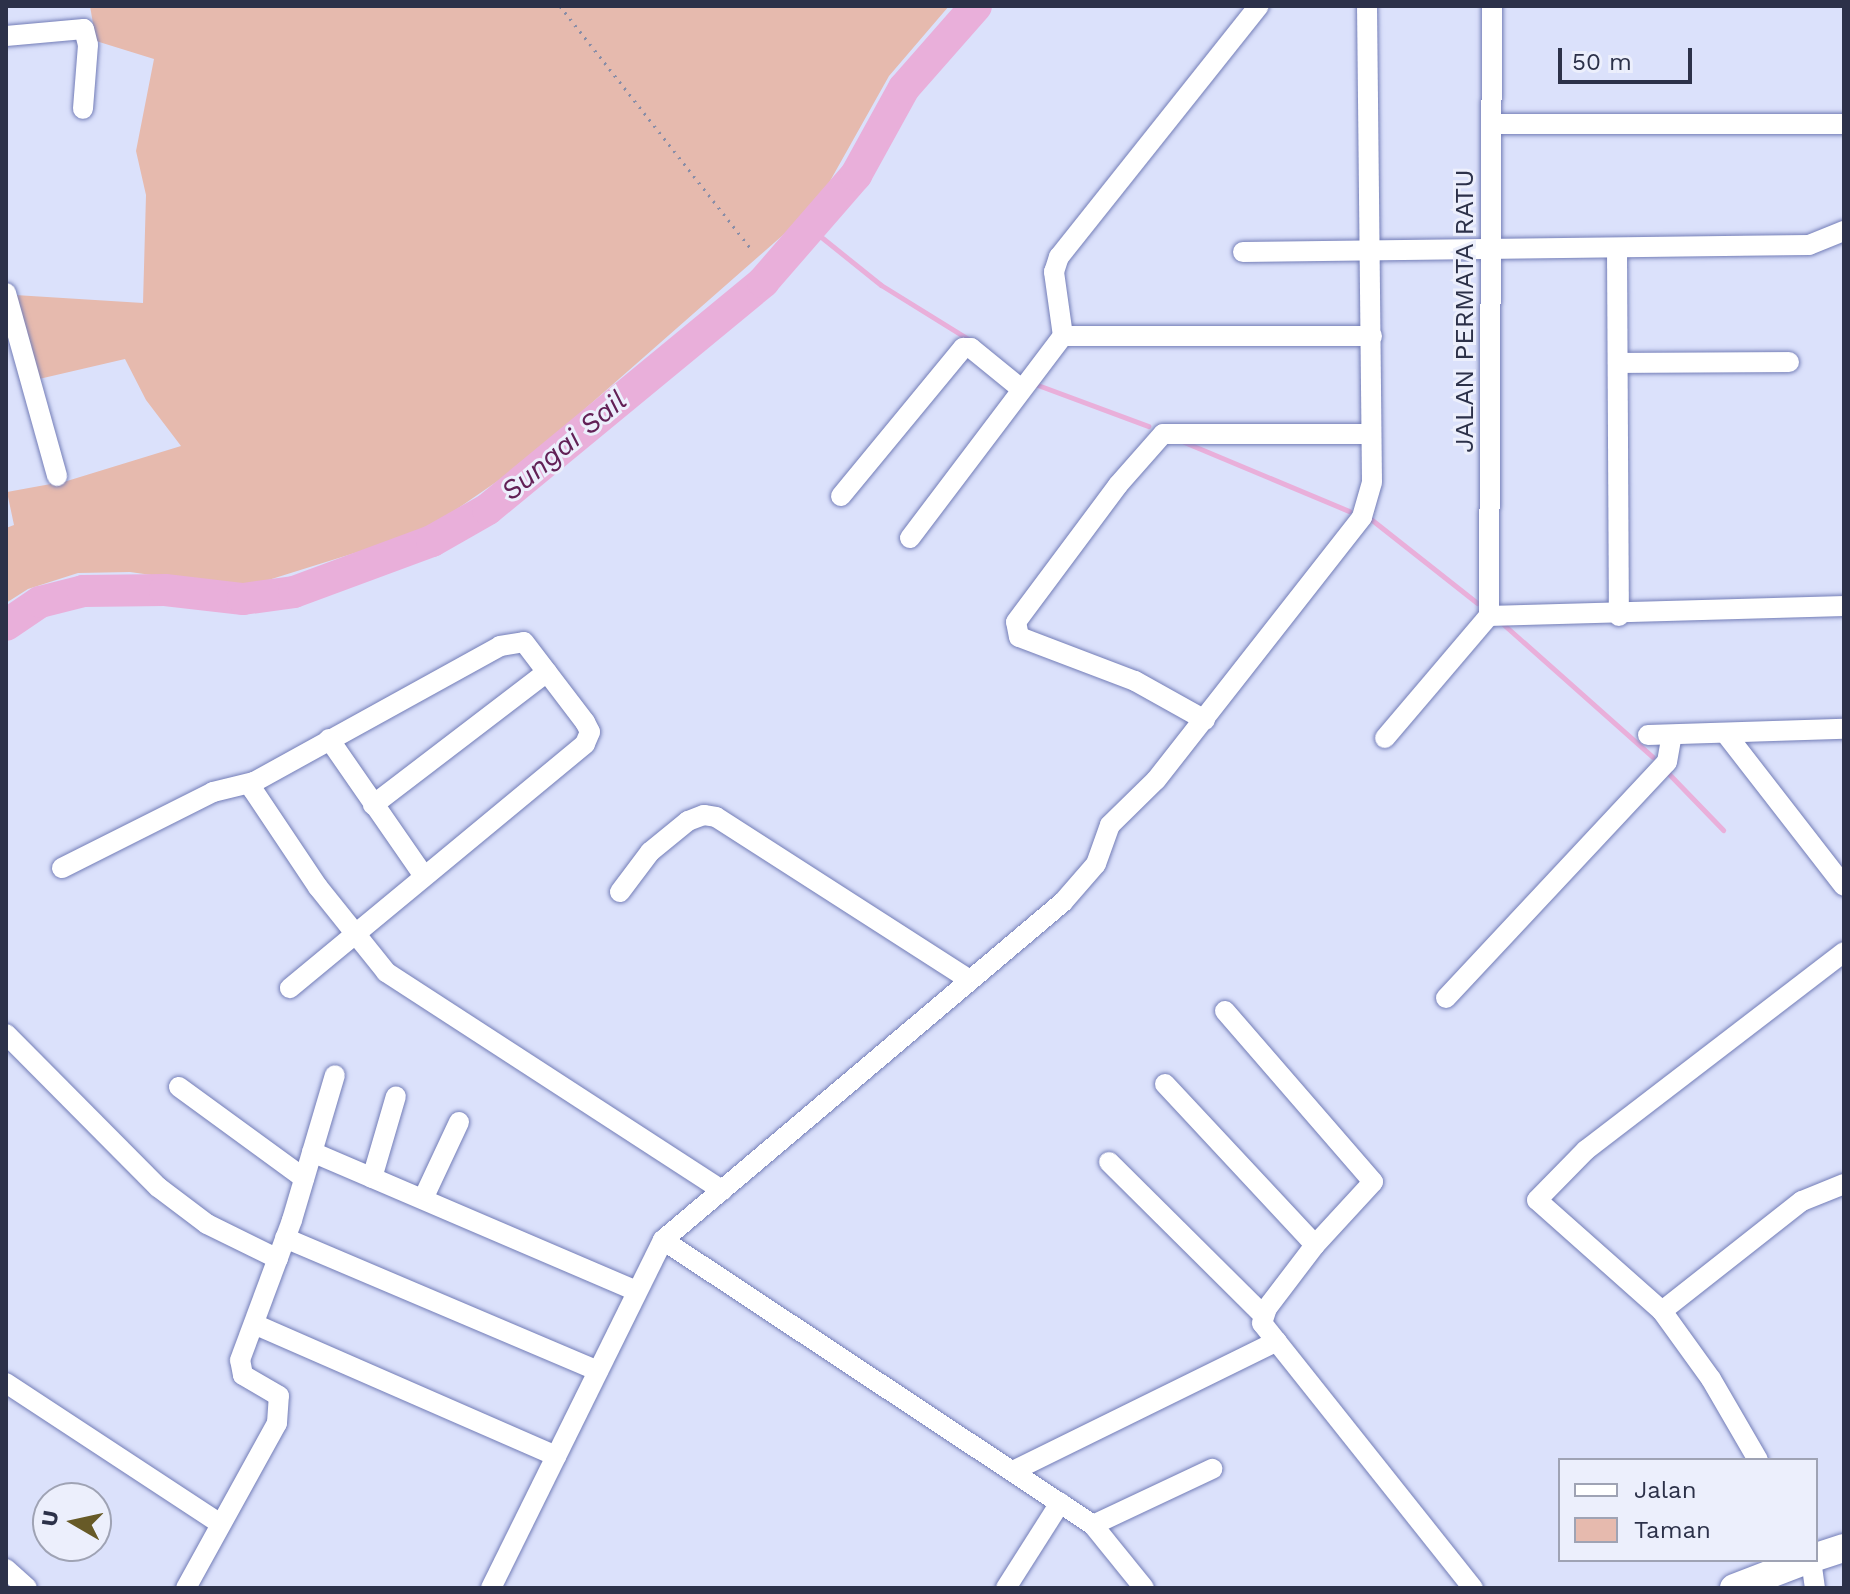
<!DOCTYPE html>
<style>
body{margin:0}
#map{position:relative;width:1850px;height:1594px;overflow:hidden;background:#dbe1fb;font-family:"Work Sans",sans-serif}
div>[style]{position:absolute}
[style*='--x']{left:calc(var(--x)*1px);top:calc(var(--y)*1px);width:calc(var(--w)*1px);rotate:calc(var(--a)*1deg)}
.green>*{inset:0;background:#e6baae}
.stream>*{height:5px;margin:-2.5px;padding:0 2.5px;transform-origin:2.5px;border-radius:2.5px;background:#e9afda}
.river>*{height:32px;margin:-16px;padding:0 16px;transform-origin:16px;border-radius:16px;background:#e9afda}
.path>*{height:3px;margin-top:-1.5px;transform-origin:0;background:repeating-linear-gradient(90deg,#888da7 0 2px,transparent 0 8px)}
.roads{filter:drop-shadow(0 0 2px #737db7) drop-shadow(0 0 2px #737db7)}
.street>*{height:20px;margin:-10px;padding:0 10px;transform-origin:10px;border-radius:10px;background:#fff}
.secondary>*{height:28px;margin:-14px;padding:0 14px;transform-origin:14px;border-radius:14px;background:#fff}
span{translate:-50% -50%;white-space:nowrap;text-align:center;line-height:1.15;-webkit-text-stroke:6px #eceffc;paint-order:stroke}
.street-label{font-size:26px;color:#2c3149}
.water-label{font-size:28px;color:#622056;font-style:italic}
.frame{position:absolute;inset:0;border:8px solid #2c3149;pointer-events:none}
.legend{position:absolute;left:1558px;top:1458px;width:260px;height:104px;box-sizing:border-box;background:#eceffc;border:2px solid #9fa3b4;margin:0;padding:10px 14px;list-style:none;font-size:24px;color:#2c3149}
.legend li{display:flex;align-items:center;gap:16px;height:40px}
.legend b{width:40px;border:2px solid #9fa3b4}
.north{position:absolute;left:32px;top:1482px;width:80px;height:80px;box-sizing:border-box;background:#eceffc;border:2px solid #9fa3b4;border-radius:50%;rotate:279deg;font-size:22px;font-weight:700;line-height:32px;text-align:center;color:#2c3149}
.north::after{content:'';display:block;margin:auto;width:28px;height:36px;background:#675a27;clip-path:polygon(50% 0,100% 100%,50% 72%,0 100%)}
.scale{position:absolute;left:1558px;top:48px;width:134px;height:36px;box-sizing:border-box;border:4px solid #2c3149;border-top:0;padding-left:10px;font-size:24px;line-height:28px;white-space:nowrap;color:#2c3149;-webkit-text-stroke:6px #eceffc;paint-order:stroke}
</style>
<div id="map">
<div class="green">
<i style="clip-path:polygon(90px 6px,949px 6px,889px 76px,816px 206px,521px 465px,425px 531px,243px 588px,130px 572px,78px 573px,28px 589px,6px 603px,6px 528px,14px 525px,7px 492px,67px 481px,181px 446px,146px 400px,125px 359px,39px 379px,15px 295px,143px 303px,146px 195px,136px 151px,154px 59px,96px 41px)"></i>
</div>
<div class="stream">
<i style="--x:810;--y:228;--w:91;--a:38.8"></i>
<i style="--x:881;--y:285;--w:108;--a:31.8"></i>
<i style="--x:1035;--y:384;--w:121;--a:20.4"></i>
<i style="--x:1184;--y:442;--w:179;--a:22.7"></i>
<i style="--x:1372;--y:520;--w:134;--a:38.3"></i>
<i style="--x:1503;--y:624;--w:200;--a:41.6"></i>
<i style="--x:1669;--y:774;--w:78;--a:46"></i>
</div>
<div class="river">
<i style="--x:6;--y:625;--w:41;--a:-34.1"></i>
<i style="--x:40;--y:602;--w:44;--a:-14.3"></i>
<i style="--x:83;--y:591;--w:82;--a:-0.7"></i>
<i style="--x:165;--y:590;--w:79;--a:6.6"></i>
<i style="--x:243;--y:599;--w:51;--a:-7.8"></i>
<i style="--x:294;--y:592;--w:147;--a:-20.3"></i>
<i style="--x:432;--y:541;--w:64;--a:-29.7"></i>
<i style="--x:488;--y:509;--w:357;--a:-39.5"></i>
<i style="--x:763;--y:282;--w:142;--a:-49"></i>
<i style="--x:856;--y:175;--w:99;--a:-61.1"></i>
<i style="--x:904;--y:88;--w:109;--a:-48.7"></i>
</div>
<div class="path">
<i style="--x:560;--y:6;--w:309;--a:51.8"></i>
</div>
<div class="roads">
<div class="street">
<i style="--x:6;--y:36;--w:78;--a:-5.1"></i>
<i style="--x:84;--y:29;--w:16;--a:76"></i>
<i style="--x:88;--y:45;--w:64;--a:94.5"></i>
<i style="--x:1491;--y:124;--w:353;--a:0"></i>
<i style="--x:1617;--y:250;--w:366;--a:89.7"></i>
<i style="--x:1243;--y:252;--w:566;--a:-0.71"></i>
<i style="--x:1809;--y:245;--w:38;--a:-22"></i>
<i style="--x:6;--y:293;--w:190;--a:74.4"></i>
<i style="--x:1063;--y:336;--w:309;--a:0"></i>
<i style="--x:1618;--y:363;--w:171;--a:-0.3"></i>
<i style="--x:841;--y:496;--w:192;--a:-50.5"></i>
<i style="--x:963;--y:348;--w:8;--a:0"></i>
<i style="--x:971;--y:348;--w:63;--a:39.2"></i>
<i style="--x:910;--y:538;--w:253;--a:-52.9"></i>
<i style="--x:1063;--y:336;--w:65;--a:-98"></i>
<i style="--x:1054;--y:272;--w:16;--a:-72"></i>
<i style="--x:1059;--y:257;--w:321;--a:-51.5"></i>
<i style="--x:1489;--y:616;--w:610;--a:-89.72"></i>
<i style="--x:1489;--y:616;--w:355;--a:-1.6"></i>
<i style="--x:1205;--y:720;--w:80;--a:-150.9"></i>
<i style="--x:1135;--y:681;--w:124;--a:-159.2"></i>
<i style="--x:1019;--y:637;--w:15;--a:-101"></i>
<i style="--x:1016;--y:622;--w:171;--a:-53.3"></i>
<i style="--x:1118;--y:485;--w:68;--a:-48.6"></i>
<i style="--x:1163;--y:434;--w:207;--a:0"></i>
<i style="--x:1726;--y:734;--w:192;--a:52.2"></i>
<i style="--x:1648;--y:735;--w:196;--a:-1.8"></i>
<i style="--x:1385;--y:738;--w:160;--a:-49.6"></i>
<i style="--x:329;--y:739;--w:167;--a:55.3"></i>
<i style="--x:254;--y:782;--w:8;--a:97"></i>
<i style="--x:253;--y:790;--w:117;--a:56.2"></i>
<i style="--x:318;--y:887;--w:109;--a:51.3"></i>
<i style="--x:386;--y:972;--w:401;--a:33"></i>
<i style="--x:373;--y:805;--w:219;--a:-37.4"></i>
<i style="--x:62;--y:868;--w:169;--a:-26.7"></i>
<i style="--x:213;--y:792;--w:42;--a:-13.7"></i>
<i style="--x:254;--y:782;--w:281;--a:-28.9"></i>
<i style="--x:500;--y:646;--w:24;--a:-9"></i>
<i style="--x:524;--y:642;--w:101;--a:52.7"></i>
<i style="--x:585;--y:722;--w:11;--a:63"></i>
<i style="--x:590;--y:732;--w:13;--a:113"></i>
<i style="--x:585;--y:744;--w:383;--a:140.4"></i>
<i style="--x:620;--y:892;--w:50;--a:-53.1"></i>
<i style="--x:650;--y:852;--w:49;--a:-39.2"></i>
<i style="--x:688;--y:821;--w:17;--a:-21"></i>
<i style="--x:704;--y:815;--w:12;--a:9"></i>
<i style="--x:716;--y:817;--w:300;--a:32.7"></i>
<i style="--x:1446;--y:998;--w:323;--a:-46.9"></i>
<i style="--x:1667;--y:762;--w:27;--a:-80"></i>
<i style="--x:1225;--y:1011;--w:226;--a:49.1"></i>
<i style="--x:1373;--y:1182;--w:86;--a:132.6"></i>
<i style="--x:1315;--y:1245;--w:79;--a:127.3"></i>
<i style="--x:1267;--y:1308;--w:16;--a:108"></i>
<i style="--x:1262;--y:1323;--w:339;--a:51.5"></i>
<i style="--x:6;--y:1034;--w:216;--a:45.2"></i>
<i style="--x:158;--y:1187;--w:61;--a:37.1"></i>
<i style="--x:207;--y:1224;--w:79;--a:26.2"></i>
<i style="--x:1165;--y:1084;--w:220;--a:47"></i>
<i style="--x:179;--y:1087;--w:155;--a:36.1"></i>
<i style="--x:312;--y:1152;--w:353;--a:23.2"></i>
<i style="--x:1109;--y:1162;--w:217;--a:44.8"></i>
<i style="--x:372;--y:1178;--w:85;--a:-73.7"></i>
<i style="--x:423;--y:1199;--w:85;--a:-64.9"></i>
<i style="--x:285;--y:1238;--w:340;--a:23"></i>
<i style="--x:663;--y:1240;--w:516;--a:33.54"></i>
<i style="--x:1093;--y:1525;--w:81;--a:51"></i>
<i style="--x:1662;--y:1311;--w:178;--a:-38.2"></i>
<i style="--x:1802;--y:1201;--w:45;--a:-22"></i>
<i style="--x:254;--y:1324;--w:330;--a:23.6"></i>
<i style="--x:6;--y:1383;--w:255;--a:33.3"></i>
<i style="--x:1758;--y:1460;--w:94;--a:-120.1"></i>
<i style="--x:1711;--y:1379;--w:84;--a:-125.8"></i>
<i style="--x:1662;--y:1311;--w:167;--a:-138.4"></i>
<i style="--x:1537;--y:1200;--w:70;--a:-45.6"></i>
<i style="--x:1586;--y:1150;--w:325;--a:-37.5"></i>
<i style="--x:1013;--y:1471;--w:294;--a:-26.2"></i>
<i style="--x:1093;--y:1525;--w:132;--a:-25.2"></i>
<i style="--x:1811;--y:1560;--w:28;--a:82"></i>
<i style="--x:6;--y:1569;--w:28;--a:42"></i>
<i style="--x:186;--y:1588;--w:188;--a:-61.1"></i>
<i style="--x:277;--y:1423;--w:27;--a:-86"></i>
<i style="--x:279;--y:1396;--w:42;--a:-149.7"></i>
<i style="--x:243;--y:1375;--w:15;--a:-101"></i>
<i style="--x:240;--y:1360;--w:149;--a:-69.6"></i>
<i style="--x:292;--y:1220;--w:151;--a:-73.5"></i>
<i style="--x:491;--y:1588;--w:388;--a:-63.7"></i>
<i style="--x:663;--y:1240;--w:524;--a:-40.2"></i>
<i style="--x:1063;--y:902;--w:50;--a:-49"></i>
<i style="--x:1096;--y:864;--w:41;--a:-70.3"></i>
<i style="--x:1110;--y:825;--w:64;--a:-44.4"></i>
<i style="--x:1156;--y:780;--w:334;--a:-51.9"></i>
<i style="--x:1362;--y:517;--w:36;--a:-74"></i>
<i style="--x:1372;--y:482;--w:476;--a:-90.6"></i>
<i style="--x:1006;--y:1588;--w:101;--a:-57.6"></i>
</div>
<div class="secondary">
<i style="--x:1816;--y:1557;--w:29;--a:-18"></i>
<i style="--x:1734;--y:1588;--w:78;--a:-21"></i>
</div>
</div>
<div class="street-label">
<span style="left:1465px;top:311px;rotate:-90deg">JALAN PERMATA RATU</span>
</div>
<div class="water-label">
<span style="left:564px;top:446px;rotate:-40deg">Sungai Sail</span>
</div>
<div class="frame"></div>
<ul class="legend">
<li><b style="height:10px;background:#fff"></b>Jalan</li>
<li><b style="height:22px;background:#e6baae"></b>Taman</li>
</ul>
<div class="north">U</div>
<div class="scale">50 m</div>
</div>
